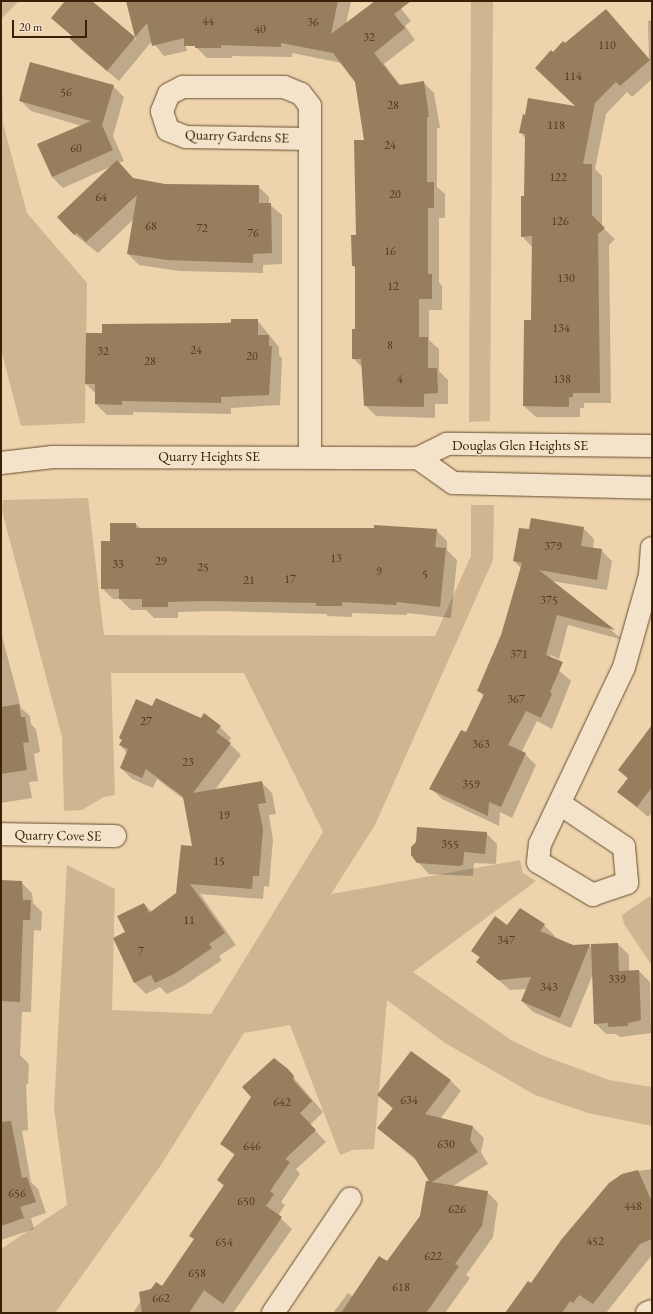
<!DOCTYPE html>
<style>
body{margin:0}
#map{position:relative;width:653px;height:1314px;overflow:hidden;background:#eed4ad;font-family:"EB Garamond",serif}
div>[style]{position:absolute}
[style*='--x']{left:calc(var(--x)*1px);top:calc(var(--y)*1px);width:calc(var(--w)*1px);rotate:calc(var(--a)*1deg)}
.green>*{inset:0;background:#cfb691}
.shadow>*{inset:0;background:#0003}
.building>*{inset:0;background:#977e5d}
.roads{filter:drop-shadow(0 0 1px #664e30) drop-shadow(0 0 1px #664e30)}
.minor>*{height:22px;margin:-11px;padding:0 11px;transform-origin:11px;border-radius:11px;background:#f4e3ca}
span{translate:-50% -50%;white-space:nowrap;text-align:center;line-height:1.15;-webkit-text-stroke:3px #f4e3ca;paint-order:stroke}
.number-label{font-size:12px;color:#50381c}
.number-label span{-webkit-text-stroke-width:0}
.street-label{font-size:14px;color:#392107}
.frame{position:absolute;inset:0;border:2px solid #392107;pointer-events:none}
.scale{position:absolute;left:12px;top:20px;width:75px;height:18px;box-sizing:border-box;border:2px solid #392107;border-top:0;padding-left:5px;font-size:12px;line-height:14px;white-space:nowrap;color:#392107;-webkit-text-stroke:3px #f4e3ca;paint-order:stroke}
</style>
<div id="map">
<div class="green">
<i style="clip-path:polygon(1px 1px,19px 1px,1px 19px)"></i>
<i style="clip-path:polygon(471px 1px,493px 1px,490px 421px,469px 422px)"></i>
<i style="clip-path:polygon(1px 48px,3px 124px,27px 213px,87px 283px,85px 423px,21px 426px,1px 350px)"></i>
<i style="clip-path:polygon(88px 498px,104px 635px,435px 636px,471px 556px,471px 505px,494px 505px,493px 560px,375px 825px,331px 894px,520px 860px,523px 873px,536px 881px,413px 972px,511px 1040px,544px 1056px,609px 1080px,652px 1087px,652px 1126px,588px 1113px,535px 1095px,445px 1043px,387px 1000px,374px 1149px,353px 1150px,340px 1155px,290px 1025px,244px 1033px,159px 1168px,55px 1313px,1px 1313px,1px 1249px,67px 1205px,54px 1108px,67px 865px,115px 889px,112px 1010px,211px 1014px,323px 832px,244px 673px,111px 673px,115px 795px,104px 797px,82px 810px,64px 811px,62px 737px,2px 511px,3px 500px)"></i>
<i style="clip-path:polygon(650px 896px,652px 899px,652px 966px,624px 924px,622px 915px)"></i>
</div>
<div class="shadow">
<i style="clip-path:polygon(67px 1px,90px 1px,136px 40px,127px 1px,175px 1px,187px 51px,164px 56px,152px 41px,119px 81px,82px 50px,71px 39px,73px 37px,52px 18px)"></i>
<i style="clip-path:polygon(196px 1px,351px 1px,346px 24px,376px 1px,395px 1px,411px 21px,405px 26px,415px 40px,384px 64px,401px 86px,423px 82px,434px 93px,440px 128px,437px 128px,437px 187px,445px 194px,445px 218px,439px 218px,439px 282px,442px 286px,442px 310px,429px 310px,429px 340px,439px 349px,439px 371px,448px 380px,448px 404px,435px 404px,435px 418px,376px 416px,365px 405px,363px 368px,353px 358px,356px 330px,356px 269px,353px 265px,365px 141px,356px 81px,342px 63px,292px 53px,292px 57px,232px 56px,232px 58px,207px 58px,196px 47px)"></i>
<i style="clip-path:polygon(606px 10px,649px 59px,648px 21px,652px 20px,652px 79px,632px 97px,627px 92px,606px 114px,595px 169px,602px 176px,602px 227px,615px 239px,609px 245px,611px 403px,584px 403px,584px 408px,580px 408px,580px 417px,536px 417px,524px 406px,532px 321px,533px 248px,522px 236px,525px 197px,526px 139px,521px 133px,577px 108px,553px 53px)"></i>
<i style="clip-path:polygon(113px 86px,124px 97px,113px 136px,124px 161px,118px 163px,133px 179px,165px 185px,258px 186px,269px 197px,269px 204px,282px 215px,282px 264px,263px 265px,263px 273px,179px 271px,139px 265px,128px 254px,134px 219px,98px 253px,75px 235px,58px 217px,112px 166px,63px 188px,52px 177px,82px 126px,31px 111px,20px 100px)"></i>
<i style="clip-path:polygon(257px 320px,279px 347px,279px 355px,282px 358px,280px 405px,231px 408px,231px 414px,133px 412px,133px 415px,107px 415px,96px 404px,96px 394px,86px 384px,103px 334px)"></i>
<i style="clip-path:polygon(136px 524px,141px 529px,436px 530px,447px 541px,447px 550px,457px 560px,451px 618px,407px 613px,407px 615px,352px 613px,352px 617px,328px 616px,326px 614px,217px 611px,178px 612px,178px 618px,154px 618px,146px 610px,131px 610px,120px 599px,113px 599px,102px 588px,111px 542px)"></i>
<i style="clip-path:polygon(583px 528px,594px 539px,593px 549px,601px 550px,612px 561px,607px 590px,551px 581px,623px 640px,568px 625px,559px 659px,551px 655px,548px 661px,571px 681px,552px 729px,537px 721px,522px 751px,536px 765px,512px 818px,500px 812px,499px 826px,442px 799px,431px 788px,467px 734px,484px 696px,478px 691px,502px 635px,521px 568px,514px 561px,530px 530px)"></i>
<i style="clip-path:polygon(1px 632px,21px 708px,30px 716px,31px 724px,36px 729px,40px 752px,34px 754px,38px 781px,29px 782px,32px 798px,1px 803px)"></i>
<i style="clip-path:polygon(153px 707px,220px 727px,231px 738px,228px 742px,241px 755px,215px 790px,261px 782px,272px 793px,276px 814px,269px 815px,273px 840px,269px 887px,264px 886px,263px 899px,200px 894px,236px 945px,219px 956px,222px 960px,185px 985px,167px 994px,160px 987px,146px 994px,135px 983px,114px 939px,126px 933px,144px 904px,152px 912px,177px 894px,193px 847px,185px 800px,157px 779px,153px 788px,132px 779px,121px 768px,127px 753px,120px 745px,122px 740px,120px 738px)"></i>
<i style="clip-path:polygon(652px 743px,652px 813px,648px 817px,619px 792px,628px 779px,619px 770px)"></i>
<i style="clip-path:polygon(486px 833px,497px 844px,496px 864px,474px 863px,473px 876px,429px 874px,418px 862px)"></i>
<i style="clip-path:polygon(1px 881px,21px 882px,32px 893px,33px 903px,42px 912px,41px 931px,34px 930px,31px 1012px,22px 1012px,20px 1055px,29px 1064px,28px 1084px,26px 1084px,28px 1130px,22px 1131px,31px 1182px,38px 1189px,46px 1213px,31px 1218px,34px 1229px,1px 1240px)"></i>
<i style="clip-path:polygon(544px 925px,555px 936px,553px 938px,573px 946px,589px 945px,592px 948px,618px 944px,629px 955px,629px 971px,639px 971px,650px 982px,651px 1033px,620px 1037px,616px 1034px,606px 1034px,595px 1023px,593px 974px,571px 1028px,533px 1012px,522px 1001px,527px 989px,510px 990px,477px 962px,480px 958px,473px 951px,508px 926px)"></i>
<i style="clip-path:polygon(287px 1070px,323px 1112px,310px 1125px,326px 1142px,296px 1169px,300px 1174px,281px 1202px,285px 1205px,278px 1216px,292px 1229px,233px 1313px,133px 1313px,141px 1301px,162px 1287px,195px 1240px,224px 1186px,218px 1180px,235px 1156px,221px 1143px)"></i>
<i style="clip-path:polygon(450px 1080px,461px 1091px,440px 1119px,473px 1127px,484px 1138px,481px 1152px,488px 1164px,453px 1186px,487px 1192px,498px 1203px,493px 1237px,466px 1275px,470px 1278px,445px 1313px,333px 1313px,348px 1293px,353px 1297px,387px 1263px,421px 1216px,431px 1182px,418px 1162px,378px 1128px,393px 1109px,378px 1095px)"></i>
<i style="clip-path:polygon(652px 1169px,652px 1255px,606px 1313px,507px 1313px,631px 1172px)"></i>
</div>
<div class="building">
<i style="clip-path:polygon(65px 1px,92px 1px,135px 37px,126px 1px,338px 1px,331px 34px,375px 1px,411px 1px,394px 14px,405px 28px,374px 53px,399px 85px,424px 81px,429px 117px,427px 117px,427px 182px,434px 182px,434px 208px,428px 208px,428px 274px,432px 274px,432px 299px,419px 299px,419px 337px,428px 337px,428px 368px,437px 368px,438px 393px,424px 394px,424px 407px,364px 406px,361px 359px,352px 359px,352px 329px,355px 329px,355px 266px,352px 266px,351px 235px,356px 235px,354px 140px,364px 140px,355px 82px,333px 53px,281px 43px,281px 47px,221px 45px,221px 48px,195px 48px,195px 46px,184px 46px,184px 38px,152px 46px,147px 23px,107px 71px,70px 39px,72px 36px,51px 18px)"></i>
<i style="clip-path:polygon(606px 9px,650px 60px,620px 86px,616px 82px,595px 103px,583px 164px,592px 164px,592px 215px,605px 228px,598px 234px,600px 393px,573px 393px,573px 397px,569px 397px,569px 407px,523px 406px,524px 320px,531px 320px,532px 236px,521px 237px,521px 196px,524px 196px,525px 134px,519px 133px,523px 114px,525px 115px,528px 98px,575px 106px,535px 68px,551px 50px,553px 52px,563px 41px,565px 43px)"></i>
<i style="clip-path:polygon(30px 62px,114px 85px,102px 125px,113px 150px,52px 177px,37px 144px,91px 121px,19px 101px)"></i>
<i style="clip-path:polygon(117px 160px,133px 178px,165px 184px,259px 185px,259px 203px,271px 203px,272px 253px,253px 254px,253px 263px,167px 260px,127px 254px,137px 195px,86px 242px,77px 233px,74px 235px,57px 217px)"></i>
<i style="clip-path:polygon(231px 319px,258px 319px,258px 335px,269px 335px,269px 346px,272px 346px,269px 395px,221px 397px,221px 403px,122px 401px,122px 405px,95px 404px,95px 384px,85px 384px,86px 333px,102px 333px,102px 324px,231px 323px)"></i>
<i style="clip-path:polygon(531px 518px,584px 527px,581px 546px,602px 549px,597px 580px,539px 570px,615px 630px,557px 615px,546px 655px,563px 662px,550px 692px,552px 694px,541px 718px,526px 711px,508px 745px,526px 753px,501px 807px,489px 802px,488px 816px,429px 789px,461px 730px,466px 732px,484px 694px,477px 691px,501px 635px,522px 563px,513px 561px,519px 528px,529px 529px)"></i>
<i style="clip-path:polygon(110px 523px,136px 523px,136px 528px,374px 528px,374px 525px,437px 529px,435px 547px,446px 548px,440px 607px,397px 602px,396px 605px,342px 602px,342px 606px,316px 606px,316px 603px,206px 601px,168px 602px,168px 607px,142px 607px,142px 599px,119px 599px,119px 589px,101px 589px,101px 541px,110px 541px)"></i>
<i style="clip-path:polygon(156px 698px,201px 718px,204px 713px,221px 726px,216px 732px,231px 743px,193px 793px,262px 781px,266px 803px,258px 804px,263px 829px,259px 876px,253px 876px,252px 889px,190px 884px,225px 933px,209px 944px,212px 948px,174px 974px,155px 983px,151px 975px,134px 983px,113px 938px,125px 932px,117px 916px,144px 903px,149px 913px,176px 893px,181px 845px,192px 846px,183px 797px,146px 769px,142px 778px,120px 768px,128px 749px,119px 745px,122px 740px,119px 738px,136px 699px,152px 706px)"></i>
<i style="clip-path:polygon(19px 704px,21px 717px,25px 717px,29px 742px,23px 743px,27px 770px,1px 774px,1px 707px)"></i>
<i style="clip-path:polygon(652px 725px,652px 787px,637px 807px,617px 792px,628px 778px,618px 770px)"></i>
<i style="clip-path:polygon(417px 827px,487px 832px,485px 854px,464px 852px,463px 865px,458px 866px,417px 863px,411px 855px,411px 847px,416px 842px)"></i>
<i style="clip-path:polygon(1px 880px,22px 881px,23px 900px,31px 900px,30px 920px,23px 920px,20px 1002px,1px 1001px)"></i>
<i style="clip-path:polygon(520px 908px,545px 924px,540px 931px,573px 945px,590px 944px,560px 1018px,521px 1001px,531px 977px,498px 980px,476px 962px,480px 957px,471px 951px,495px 916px,507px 925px)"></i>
<i style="clip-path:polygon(618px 943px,619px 971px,639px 970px,641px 1020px,628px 1023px,628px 1026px,608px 1027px,608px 1023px,594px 1024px,591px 944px)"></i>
<i style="clip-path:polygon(411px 1051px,451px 1080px,425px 1114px,473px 1126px,470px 1140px,478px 1152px,432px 1182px,488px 1191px,482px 1226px,455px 1264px,459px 1266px,426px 1313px,341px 1313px,379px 1256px,387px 1261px,420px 1216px,426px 1181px,429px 1181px,414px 1157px,377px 1128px,393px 1108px,377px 1095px)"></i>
<i style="clip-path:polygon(274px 1058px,288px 1069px,294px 1076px,293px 1080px,312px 1101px,300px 1113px,316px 1130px,285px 1159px,290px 1162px,270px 1191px,274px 1194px,266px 1206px,282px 1217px,223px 1304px,204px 1290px,189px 1313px,142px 1313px,139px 1292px,151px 1289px,156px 1282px,162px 1286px,194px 1239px,189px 1236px,224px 1185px,217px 1180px,235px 1154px,220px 1144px,251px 1097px,242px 1087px)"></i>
<i style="clip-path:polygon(11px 1121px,22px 1178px,27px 1177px,36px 1202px,20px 1207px,24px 1218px,1px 1226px,1px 1122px)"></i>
<i style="clip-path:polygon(638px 1170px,652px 1202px,652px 1239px,640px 1244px,593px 1304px,579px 1295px,573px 1303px,570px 1301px,562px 1313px,505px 1313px,528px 1281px,531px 1283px,561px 1240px,609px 1183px,622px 1174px)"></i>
</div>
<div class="roads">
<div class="minor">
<i style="--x:310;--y:139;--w:124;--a:-179.1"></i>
<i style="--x:186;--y:137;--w:19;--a:-159"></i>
<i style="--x:168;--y:130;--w:20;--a:-108"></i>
<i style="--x:162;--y:111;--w:18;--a:-68"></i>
<i style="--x:169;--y:94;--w:16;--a:-27"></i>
<i style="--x:183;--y:87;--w:101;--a:0"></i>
<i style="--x:284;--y:87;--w:18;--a:22"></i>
<i style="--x:301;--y:94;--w:15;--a:53"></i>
<i style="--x:310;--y:106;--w:350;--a:90"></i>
<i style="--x:652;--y:446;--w:205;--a:-179.4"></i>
<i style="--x:447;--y:444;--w:32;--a:154"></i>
<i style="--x:418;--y:458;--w:43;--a:35.5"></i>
<i style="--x:453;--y:483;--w:199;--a:1.4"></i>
<i style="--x:1;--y:463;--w:52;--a:-6.6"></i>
<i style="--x:53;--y:457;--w:365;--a:0.2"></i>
<i style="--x:560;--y:804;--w:77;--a:33.9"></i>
<i style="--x:624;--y:847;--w:36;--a:85"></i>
<i style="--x:627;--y:883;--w:36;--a:161"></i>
<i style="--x:593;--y:895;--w:64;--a:-149"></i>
<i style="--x:538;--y:862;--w:18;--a:-84"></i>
<i style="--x:540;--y:844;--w:196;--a:-64.6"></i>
<i style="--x:624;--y:667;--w:96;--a:-74.2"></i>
<i style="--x:650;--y:575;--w:27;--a:-86"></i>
<i style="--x:1;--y:834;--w:114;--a:1"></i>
<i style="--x:273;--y:1313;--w:138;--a:-56"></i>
<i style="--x:647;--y:1313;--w:5;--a:-22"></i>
</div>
</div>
<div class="number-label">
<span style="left:208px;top:22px">44</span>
<span style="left:313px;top:23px">36</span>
<span style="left:260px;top:30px">40</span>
<span style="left:369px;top:38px">32</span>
<span style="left:607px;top:46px">110</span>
<span style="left:573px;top:77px">114</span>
<span style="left:66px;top:93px">56</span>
<span style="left:393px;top:106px">28</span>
<span style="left:556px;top:126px">118</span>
<span style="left:390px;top:146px">24</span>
<span style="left:76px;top:149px">60</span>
<span style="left:558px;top:178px">122</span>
<span style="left:395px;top:195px">20</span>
<span style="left:101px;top:198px">64</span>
<span style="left:560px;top:222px">126</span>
<span style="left:151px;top:227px">68</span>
<span style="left:202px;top:229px">72</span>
<span style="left:253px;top:234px">76</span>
<span style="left:390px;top:252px">16</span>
<span style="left:566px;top:279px">130</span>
<span style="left:393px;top:287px">12</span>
<span style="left:561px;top:329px">134</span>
<span style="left:390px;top:346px">8</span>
<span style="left:196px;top:351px">24</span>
<span style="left:103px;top:352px">32</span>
<span style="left:252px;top:357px">20</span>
<span style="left:150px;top:362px">28</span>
<span style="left:400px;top:380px">4</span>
<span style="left:562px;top:380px">138</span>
<span style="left:553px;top:547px">379</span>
<span style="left:336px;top:559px">13</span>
<span style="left:161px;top:562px">29</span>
<span style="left:118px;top:565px">33</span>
<span style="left:203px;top:568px">25</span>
<span style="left:379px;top:572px">9</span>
<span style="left:425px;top:575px">5</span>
<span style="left:290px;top:580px">17</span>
<span style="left:249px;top:581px">21</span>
<span style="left:549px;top:601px">375</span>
<span style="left:519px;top:655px">371</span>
<span style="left:516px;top:700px">367</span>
<span style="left:146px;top:722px">27</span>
<span style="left:481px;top:745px">363</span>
<span style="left:188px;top:763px">23</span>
<span style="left:471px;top:785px">359</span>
<span style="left:224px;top:816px">19</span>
<span style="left:450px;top:845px">355</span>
<span style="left:219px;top:862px">15</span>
<span style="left:189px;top:921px">11</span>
<span style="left:506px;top:941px">347</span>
<span style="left:141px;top:952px">7</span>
<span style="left:617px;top:980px">339</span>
<span style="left:549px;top:988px">343</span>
<span style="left:409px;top:1101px">634</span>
<span style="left:282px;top:1103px">642</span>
<span style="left:446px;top:1145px">630</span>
<span style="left:252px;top:1147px">646</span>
<span style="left:17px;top:1194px">656</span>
<span style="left:246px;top:1202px">650</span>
<span style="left:633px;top:1207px">448</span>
<span style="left:457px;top:1210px">626</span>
<span style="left:595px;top:1242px">452</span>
<span style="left:224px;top:1243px">654</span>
<span style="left:433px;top:1257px">622</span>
<span style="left:197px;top:1274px">658</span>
<span style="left:401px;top:1288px">618</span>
<span style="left:161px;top:1299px">662</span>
</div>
<div class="street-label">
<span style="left:237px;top:136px;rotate:2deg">Quarry Gardens SE</span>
<span style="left:520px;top:445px">Douglas Glen Heights SE</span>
<span style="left:209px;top:456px">Quarry Heights SE</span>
<span style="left:58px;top:835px;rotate:1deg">Quarry Cove SE</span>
</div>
<div class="frame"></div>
<div class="scale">20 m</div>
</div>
